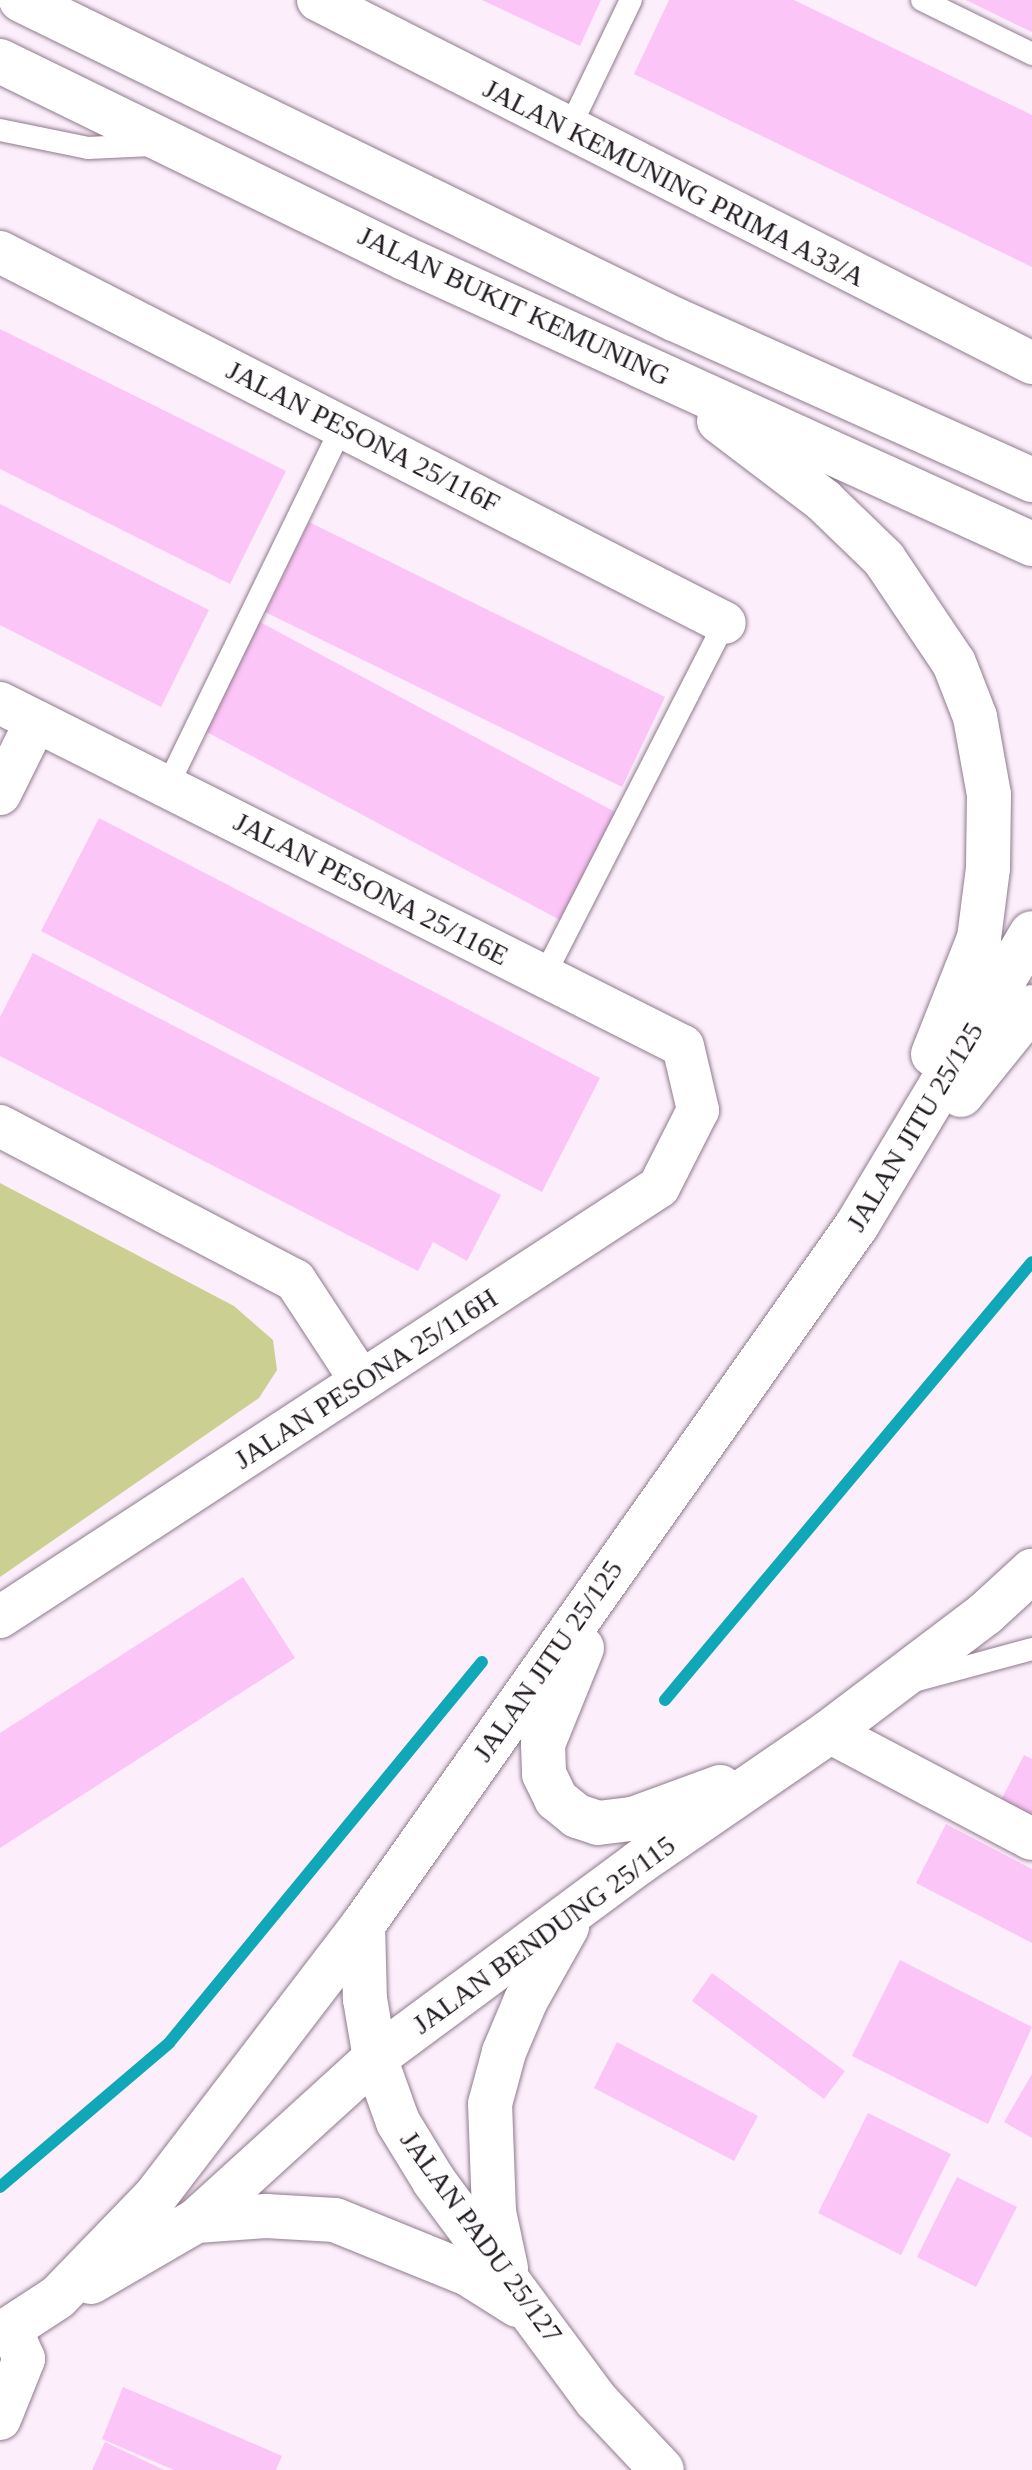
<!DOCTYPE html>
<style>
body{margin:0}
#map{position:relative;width:1032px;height:2470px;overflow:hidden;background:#fceffb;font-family:Georgia,serif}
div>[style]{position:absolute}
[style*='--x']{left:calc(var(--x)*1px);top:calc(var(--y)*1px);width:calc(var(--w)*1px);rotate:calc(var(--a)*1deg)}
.green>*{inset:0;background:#cbcf91}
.stream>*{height:12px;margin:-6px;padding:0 6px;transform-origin:6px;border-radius:6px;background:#10a7b9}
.building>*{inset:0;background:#fcc5f7}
.roads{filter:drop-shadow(0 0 2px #8f7b8d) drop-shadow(0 0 2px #8f7b8d)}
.lane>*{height:22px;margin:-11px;padding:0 11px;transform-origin:11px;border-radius:11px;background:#fff}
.street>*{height:42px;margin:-21px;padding:0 21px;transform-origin:21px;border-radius:21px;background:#fff}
.secondary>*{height:44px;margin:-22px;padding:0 22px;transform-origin:22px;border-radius:22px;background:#fff}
span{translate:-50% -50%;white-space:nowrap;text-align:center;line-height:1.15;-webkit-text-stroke:6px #fff;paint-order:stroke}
.street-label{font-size:28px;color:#231b22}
</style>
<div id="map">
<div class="green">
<i style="clip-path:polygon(0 1183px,234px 1306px,273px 1340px,277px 1370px,259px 1398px,0 1577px)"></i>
</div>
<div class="stream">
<i style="--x:665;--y:1700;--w:571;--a:-50.04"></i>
<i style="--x:0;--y:2187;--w:222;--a:-40.4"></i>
<i style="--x:169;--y:2043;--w:493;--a:-50.6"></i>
</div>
<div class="building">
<i style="clip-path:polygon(482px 0,601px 0,580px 46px)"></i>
<i style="clip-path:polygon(669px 0,794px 0,1032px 115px,1032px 267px,634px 74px)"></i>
<i style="clip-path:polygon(966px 0,1032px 0,1032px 32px,1017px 25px)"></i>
<i style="clip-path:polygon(0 329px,286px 471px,230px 584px,0 469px)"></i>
<i style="clip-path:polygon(0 504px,209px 610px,161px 707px,0 625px)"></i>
<i style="clip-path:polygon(309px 522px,665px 697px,622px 787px,265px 612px)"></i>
<i style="clip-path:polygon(258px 621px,617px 813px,560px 920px,201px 729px)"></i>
<i style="clip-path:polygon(99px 818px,600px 1078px,542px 1192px,41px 931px)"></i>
<i style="clip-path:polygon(33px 953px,501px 1195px,467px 1261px,433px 1242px,418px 1271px,0 1056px,0 1017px)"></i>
<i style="clip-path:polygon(243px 1577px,295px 1658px,0 1848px,0 1733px)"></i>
<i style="clip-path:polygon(1024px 1755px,1032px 1759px,1032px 1830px,996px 1810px)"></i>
<i style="clip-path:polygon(946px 1824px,1032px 1869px,1032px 1943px,916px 1883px)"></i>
<i style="clip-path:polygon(900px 1960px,1032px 2027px,988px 2124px,852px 2056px)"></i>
<i style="clip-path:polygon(712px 1973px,845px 2071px,824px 2099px,692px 2001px)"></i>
<i style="clip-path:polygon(617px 2042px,758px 2116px,734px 2161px,594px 2088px)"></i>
<i style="clip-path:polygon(1032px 2074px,1032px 2138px,1004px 2122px)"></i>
<i style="clip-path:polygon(868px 2113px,951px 2154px,901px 2255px,818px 2213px)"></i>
<i style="clip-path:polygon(957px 2177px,1017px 2207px,976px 2287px,917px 2257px)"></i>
<i style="clip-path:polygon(123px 2387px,282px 2456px,276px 2470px,174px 2470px,102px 2439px)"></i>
<i style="clip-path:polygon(105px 2442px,164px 2470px,92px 2470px)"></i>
</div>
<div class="roads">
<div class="lane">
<i style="--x:922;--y:0;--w:123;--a:26.1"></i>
<i style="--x:0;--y:130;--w:90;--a:11.6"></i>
<i style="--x:88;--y:148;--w:64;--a:-2.7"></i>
<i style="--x:568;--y:131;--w:145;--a:-64.3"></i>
<i style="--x:167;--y:787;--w:400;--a:-64.1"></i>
<i style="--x:544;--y:976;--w:397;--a:-62.9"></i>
<i style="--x:914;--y:1681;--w:122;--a:-15.2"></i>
</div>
<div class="street">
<i style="--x:318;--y:0;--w:801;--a:26.95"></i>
<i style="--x:0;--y:252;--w:814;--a:27.1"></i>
<i style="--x:0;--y:703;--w:764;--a:26.67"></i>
<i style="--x:683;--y:1046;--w:66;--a:76.8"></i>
<i style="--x:698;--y:1110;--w:86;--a:116.9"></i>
<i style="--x:659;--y:1187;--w:787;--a:146.88"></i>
<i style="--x:0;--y:794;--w:81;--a:-63.7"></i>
<i style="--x:0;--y:1126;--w:333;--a:27.6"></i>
<i style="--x:295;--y:1280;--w:121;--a:56.8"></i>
<i style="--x:829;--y:1732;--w:229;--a:27.8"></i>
<i style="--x:0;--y:2419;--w:65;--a:-68.2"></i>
<i style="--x:24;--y:2359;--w:34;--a:-113"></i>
</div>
<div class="secondary">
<i style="--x:21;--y:0;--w:727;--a:26.04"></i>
<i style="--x:674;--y:319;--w:393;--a:24.2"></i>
<i style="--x:0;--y:61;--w:449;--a:26"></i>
<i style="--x:404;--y:258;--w:690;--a:24.49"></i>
<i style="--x:719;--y:421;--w:131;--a:37.2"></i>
<i style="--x:823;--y:500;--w:85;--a:44"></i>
<i style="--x:884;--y:559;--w:125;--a:56.1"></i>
<i style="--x:954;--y:663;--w:58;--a:68.7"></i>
<i style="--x:975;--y:717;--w:79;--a:79.8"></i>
<i style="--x:989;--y:795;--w:73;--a:90.8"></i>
<i style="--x:988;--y:868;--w:71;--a:97.3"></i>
<i style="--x:979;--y:938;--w:125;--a:111.6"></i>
<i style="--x:961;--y:1095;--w:113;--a:-51.1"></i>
<i style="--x:582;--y:1648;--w:104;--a:112.1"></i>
<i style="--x:543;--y:1744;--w:30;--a:88"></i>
<i style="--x:544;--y:1774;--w:28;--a:64"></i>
<i style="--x:556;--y:1799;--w:27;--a:39"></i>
<i style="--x:577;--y:1816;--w:22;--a:18"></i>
<i style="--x:598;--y:1823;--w:35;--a:-7"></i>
<i style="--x:633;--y:1819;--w:93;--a:-20.2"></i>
<i style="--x:363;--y:1925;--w:74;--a:88.5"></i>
<i style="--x:365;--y:1999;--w:60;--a:80.4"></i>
<i style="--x:375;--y:2058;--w:68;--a:70.2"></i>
<i style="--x:398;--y:2122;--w:69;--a:58.6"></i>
<i style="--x:434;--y:2181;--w:272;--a:53.5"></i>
<i style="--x:596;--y:2400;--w:96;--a:46.7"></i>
<i style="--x:196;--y:2221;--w:70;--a:-4.1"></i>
<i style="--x:266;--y:2216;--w:69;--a:3.3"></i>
<i style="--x:335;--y:2220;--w:144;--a:22.1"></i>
<i style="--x:468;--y:2274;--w:58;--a:32.3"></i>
<i style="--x:506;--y:2268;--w:57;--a:-102.1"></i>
<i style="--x:494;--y:2212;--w:108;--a:-92.1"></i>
<i style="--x:490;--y:2104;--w:54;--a:-74.9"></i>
<i style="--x:504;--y:2052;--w:56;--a:-67.1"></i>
<i style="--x:526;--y:2000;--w:84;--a:-60.7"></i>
<i style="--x:91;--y:2282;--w:121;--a:-30.2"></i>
<i style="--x:196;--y:2221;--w:242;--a:-42.3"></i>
<i style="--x:375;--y:2058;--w:330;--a:-36.5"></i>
<i style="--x:640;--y:1862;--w:229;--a:-34.5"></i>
<i style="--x:829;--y:1732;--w:196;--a:-37.1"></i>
<i style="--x:985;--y:1614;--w:64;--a:-42.5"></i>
<i style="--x:0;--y:2335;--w:69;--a:-33.2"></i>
<i style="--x:58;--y:2297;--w:139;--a:-45.9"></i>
<i style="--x:155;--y:2197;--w:342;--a:-52.6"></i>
<i style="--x:363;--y:1925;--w:857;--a:-54.79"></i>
<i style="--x:857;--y:1225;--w:340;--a:-59.1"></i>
</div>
</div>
<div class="street-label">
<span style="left:674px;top:183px;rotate:27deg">JALAN KEMUNING PRIMA A33/A</span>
<span style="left:514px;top:306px;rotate:25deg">JALAN BUKIT KEMUNING</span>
<span style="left:363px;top:437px;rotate:27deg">JALAN PESONA 25/116F</span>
<span style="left:371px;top:889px;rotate:27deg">JALAN PESONA 25/116E</span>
<span style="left:915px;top:1127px;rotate:-59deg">JALAN JITU 25/125</span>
<span style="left:366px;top:1379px;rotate:-33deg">JALAN PESONA 25/116H</span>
<span style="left:548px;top:1661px;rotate:-55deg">JALAN JITU 25/125</span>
<span style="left:544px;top:1935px;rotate:-36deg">JALAN BENDUNG 25/115</span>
<span style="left:481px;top:2237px;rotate:54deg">JALAN PADU 25/127</span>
</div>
</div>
